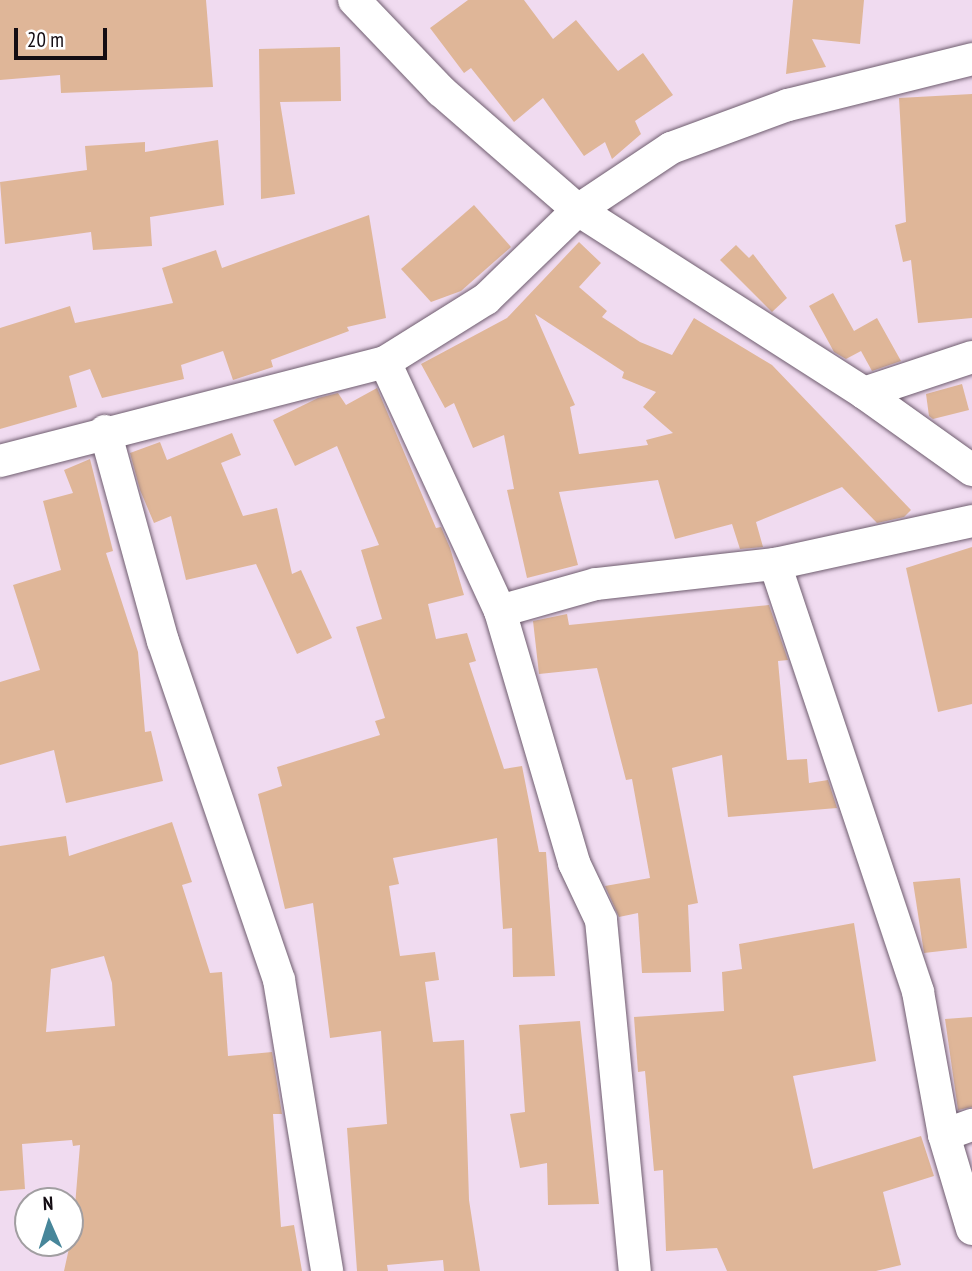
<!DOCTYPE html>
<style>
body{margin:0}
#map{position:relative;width:972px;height:1271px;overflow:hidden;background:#f0dbf0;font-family:"PT Sans Narrow",sans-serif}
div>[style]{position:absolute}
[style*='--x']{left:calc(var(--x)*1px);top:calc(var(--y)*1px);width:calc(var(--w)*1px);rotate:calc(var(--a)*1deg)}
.building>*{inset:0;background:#dfb698}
.roads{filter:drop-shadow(0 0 2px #6f5d6f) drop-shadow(0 0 2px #6f5d6f)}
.street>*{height:32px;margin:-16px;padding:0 16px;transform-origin:16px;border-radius:16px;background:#fff}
span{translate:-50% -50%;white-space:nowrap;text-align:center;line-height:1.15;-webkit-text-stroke:5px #fff;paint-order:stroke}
.north{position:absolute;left:14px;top:1187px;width:70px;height:70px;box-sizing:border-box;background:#fff;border:2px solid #a19ea1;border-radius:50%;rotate:357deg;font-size:19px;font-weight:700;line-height:28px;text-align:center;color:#140d13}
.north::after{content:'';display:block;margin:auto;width:24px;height:32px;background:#47869a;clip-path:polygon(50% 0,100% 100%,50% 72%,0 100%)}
.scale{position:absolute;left:14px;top:28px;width:93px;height:32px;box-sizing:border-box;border:4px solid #140d13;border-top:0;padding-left:9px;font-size:21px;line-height:24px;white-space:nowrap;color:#140d13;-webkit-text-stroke:5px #fff;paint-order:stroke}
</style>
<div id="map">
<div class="building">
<i style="clip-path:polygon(0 0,206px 0,213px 87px,61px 93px,60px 75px,0 80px)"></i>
<i style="clip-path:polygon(468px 0,524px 0,553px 39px,576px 20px,618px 71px,643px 53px,673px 95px,635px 121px,641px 134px,612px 159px,605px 142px,584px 156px,543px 98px,514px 122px,471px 68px,464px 73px,430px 28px)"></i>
<i style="clip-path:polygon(793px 0,864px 0,860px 44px,812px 39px,826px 67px,786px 74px)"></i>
<i style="clip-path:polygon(340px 47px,341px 101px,280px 102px,295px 194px,261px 199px,259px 49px)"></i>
<i style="clip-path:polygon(972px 94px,972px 318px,918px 323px,911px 260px,903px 262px,895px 225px,906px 222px,899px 98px)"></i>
<i style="clip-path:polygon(218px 140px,224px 205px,150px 217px,152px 246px,93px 250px,91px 232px,5px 244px,0 182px,87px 170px,85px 146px,145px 142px,145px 152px)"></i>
<i style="clip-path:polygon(474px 205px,511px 247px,461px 291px,431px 302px,401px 269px)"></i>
<i style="clip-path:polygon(369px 215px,386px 318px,347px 327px,349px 331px,271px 360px,273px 367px,233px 380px,223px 351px,181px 365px,184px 379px,102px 398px,90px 369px,69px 376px,77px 407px,0 429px,0 328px,70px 306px,75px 323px,173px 303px,162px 268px,216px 250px,222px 268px)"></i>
<i style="clip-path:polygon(evenodd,579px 242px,601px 263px,579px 287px,607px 311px,602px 317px,640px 342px,672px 355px,694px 318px,772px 365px,911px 510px,904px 517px,877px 523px,842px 487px,756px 522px,763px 547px,740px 549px,732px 524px,675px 539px,658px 480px,559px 492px,578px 565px,527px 578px,507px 490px,514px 489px,504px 435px,473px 448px,454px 403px,445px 408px,421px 364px,507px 318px,579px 242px,535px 314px,624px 372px,622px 378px,656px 392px,643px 407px,673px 433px,646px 440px,648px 445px,579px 454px,570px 407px,575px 405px,535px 314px)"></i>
<i style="clip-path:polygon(736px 245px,749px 258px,753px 254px,787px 298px,772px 312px,720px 260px)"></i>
<i style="clip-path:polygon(833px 293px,854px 331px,877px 318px,901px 361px,872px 371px,861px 351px,846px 359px,834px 352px,809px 306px)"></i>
<i style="clip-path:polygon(962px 384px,969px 410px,933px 419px,929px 416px,926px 394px)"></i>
<i style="clip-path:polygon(377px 388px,436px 528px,441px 527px,450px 548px,464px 595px,428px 604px,436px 639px,467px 633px,476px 661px,469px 663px,504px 769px,522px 766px,539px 852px,546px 852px,555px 976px,513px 977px,512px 928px,503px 929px,497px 838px,393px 858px,399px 884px,389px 886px,400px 956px,435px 952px,439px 980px,425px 982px,433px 1042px,464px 1040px,469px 1200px,480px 1271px,444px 1271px,443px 1260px,387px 1265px,388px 1271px,357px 1271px,347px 1128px,387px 1124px,381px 1031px,330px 1038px,313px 903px,285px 909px,258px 794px,282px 786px,277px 767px,380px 735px,375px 721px,385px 718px,356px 627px,382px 619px,361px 550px,379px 545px,337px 446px,295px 466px,273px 420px,318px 398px,338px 393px,346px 405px)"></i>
<i style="clip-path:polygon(232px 433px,241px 455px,221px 463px,243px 516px,277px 508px,292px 574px,301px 570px,332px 638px,297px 654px,256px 564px,186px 580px,171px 516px,154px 523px,140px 490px,130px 453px,160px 442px,167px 460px)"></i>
<i style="clip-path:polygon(90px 459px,113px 551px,106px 553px,138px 652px,145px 732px,151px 731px,163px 781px,66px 803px,54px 750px,0 765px,0 682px,40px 670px,13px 585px,61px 570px,43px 501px,73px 493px,64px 470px)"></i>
<i style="clip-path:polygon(972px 547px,972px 704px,938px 712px,906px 568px)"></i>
<i style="clip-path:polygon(769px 605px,788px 660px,778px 661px,787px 760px,807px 759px,809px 783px,828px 780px,837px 808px,728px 817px,722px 755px,672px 768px,698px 903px,688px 905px,691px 972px,642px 973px,638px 913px,619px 917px,605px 886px,650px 878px,632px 779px,626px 780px,597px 668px,539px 674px,533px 621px,567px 614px,569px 625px)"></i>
<i style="clip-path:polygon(evenodd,172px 822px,192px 882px,182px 885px,210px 973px,222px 972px,228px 1056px,272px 1052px,282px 1114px,273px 1114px,281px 1227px,294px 1225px,302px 1271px,64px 1271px,73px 1230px,80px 1145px,73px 1146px,72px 1140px,22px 1144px,25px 1189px,0 1191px,0 846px,66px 836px,69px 856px,172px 822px,104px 956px,112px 983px,115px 1026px,46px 1032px,51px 969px,104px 956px)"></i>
<i style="clip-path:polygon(960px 878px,967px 948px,924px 953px,913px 882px)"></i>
<i style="clip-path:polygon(854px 923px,876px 1061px,793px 1076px,813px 1169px,921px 1136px,934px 1176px,883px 1192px,901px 1265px,876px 1271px,727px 1271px,717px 1248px,666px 1251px,663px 1170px,654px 1171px,645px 1071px,638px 1072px,634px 1017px,724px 1011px,722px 972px,742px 969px,739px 944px)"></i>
<i style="clip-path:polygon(972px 1017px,972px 1107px,958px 1110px,945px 1019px)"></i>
<i style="clip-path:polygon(580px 1021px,599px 1204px,548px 1205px,547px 1163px,520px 1168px,510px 1114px,525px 1112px,519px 1025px)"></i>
</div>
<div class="roads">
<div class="street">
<i style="--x:354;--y:0;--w:126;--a:46.3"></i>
<i style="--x:441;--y:91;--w:181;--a:41"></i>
<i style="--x:578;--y:210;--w:340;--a:32.6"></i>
<i style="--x:864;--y:393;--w:133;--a:35.5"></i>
<i style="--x:385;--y:362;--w:274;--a:65.2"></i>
<i style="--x:500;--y:611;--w:263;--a:73.6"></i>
<i style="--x:574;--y:863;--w:63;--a:64.7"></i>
<i style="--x:601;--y:920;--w:353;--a:84.5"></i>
<i style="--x:864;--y:393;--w:114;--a:-18.4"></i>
<i style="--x:105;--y:431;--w:218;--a:74.6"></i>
<i style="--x:163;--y:641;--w:358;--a:71.1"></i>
<i style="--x:279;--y:980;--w:295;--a:80.6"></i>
<i style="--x:0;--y:461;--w:398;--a:-14.4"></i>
<i style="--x:385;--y:362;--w:119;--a:-32"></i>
<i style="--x:486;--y:299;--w:128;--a:-44.1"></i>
<i style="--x:578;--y:210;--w:112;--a:-33.7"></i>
<i style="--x:671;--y:148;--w:125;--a:-20.2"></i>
<i style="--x:788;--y:105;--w:190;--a:-14"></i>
<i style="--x:775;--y:564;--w:451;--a:71.5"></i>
<i style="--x:918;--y:992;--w:145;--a:79.7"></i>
<i style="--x:944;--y:1135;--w:98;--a:73.4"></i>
<i style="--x:500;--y:611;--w:100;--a:-15.7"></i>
<i style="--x:596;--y:584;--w:180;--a:-6.4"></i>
<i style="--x:775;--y:564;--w:202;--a:-12.3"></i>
<i style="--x:944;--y:1135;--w:30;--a:-20"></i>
</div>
</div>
<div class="north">N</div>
<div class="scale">20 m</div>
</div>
